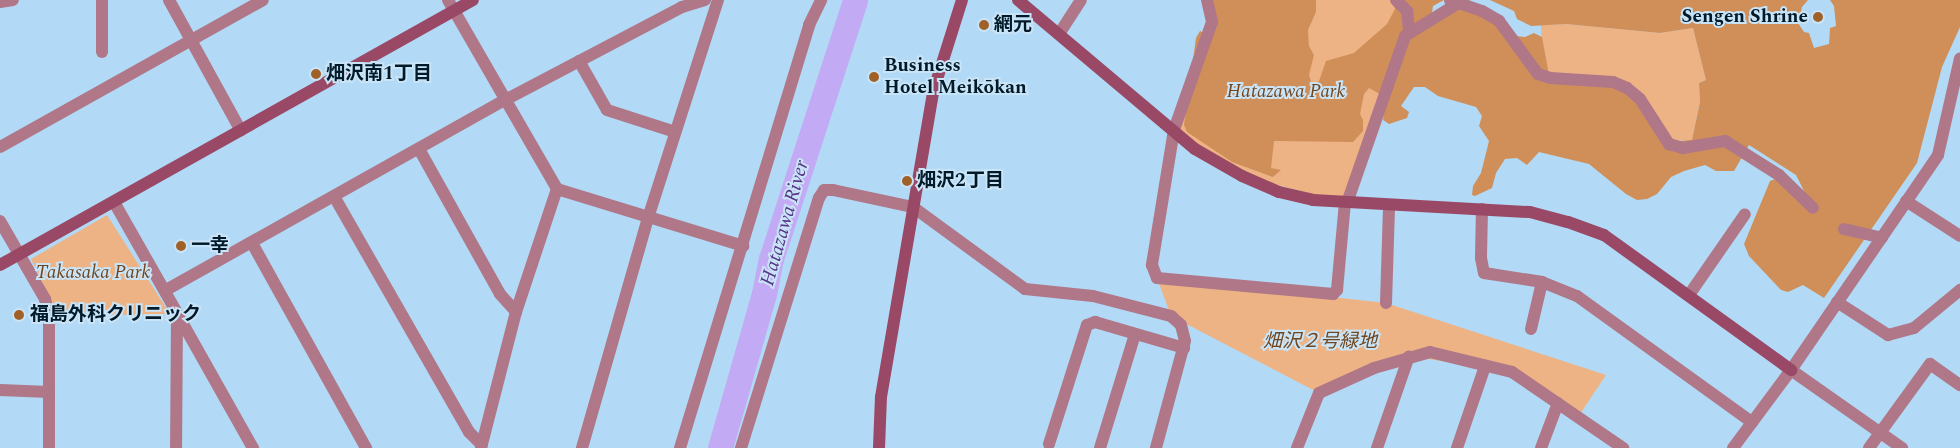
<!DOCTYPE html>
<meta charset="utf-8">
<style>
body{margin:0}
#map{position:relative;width:1960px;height:448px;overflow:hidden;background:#b2d9f5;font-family:Spectral,"Noto Sans JP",serif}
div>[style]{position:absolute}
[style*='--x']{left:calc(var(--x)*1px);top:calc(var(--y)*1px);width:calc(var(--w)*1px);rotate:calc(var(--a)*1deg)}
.green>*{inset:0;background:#edb385}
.forest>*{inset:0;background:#d08f59}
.river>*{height:25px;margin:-12.5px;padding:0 12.5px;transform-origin:12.5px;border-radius:12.5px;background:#c3aaf4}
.street>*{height:12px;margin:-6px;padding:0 6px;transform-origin:6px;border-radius:6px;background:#af7788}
.secondary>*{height:12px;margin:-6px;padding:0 6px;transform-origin:6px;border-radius:6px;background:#994865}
.dots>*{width:14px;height:14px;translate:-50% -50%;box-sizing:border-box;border:2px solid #cae4f7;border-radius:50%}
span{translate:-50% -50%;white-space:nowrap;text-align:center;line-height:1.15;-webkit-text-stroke:4px #cae4f7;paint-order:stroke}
.poi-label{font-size:19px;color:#001a2a;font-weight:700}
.right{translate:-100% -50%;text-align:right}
.left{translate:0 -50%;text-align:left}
.park-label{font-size:19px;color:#71451d;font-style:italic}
.water-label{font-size:20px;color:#58358a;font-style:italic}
</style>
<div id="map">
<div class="green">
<i style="clip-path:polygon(1207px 0,1442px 0,1408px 16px,1347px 203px,1242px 176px,1174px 130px,1210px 8px)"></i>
<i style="clip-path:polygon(1566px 24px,1660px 33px,1693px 28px,1706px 80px,1699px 83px,1700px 101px,1692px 141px,1672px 140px,1549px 75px,1542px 48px,1541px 25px)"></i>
<i style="clip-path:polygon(107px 215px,170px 314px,59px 316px,31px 259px)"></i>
<i style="clip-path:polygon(1157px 278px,1386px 303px,1606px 375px,1578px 417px,1512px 372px,1409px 356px,1319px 393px,1171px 316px)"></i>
</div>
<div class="forest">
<i style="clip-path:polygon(1211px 0,1316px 0,1316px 12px,1308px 30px,1309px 46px,1314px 55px,1309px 75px,1312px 85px,1319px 81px,1326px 61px,1354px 53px,1387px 24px,1395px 9px,1392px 0,1444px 0,1433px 6px,1432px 13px,1466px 2px,1516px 36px,1525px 37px,1534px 33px,1542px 37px,1549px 75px,1622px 81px,1672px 140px,1680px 141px,1692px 140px,1700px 102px,1699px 83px,1706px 80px,1693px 28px,1660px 33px,1566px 24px,1531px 26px,1517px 19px,1514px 11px,1490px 0,1808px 0,1802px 7px,1798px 23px,1804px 32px,1809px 33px,1814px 48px,1829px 44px,1830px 28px,1836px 26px,1834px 6px,1830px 0,1960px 0,1960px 27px,1942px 67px,1917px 163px,1824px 298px,1803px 285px,1788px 292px,1781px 290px,1749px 256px,1744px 244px,1770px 181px,1778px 178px,1805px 193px,1796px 175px,1749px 145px,1734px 171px,1716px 171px,1705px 165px,1684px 171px,1671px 177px,1657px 194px,1647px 199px,1637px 200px,1626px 194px,1589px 164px,1539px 152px,1527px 165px,1517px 158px,1505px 159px,1496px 173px,1492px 188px,1475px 196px,1472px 195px,1473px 186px,1481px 173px,1489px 141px,1479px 126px,1482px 116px,1476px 107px,1438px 96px,1425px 87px,1414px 87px,1401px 106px,1409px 112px,1407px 118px,1389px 124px,1383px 120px,1387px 98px,1369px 88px,1364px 94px,1360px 114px,1363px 120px,1363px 131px,1353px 142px,1274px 141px,1271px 168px,1281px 170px,1273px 177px,1232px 162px,1187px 132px,1184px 125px,1196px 38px,1200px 31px,1206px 34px)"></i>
</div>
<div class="river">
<i style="--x:720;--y:448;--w:160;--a:-74.1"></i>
<i style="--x:764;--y:294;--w:36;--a:-79"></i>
<i style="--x:771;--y:259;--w:272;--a:-72"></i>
</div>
<div class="street">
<i style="--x:102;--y:0;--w:52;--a:90"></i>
<i style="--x:169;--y:0;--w:149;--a:61.2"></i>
<i style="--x:448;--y:0;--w:218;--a:60"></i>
<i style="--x:557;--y:189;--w:195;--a:17"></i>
<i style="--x:1207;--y:0;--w:23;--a:77"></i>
<i style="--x:1212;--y:22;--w:114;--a:109.4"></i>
<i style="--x:1174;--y:130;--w:137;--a:99.3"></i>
<i style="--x:1152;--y:265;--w:14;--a:69"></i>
<i style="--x:1157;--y:278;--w:177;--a:5.2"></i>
<i style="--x:1333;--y:294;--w:6;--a:-45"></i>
<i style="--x:1337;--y:290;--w:88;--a:-84.8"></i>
<i style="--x:1396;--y:0;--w:16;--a:45"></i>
<i style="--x:1407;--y:11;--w:20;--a:84"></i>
<i style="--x:1450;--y:0;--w:34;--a:19"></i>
<i style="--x:1482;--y:11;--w:20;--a:30"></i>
<i style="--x:1499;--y:21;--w:66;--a:53.7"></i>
<i style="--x:1538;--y:74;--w:13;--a:18"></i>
<i style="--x:1550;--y:78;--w:63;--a:3.6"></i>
<i style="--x:1613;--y:82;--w:15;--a:23"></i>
<i style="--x:1627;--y:88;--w:17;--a:40"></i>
<i style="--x:1640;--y:99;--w:54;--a:57.2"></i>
<i style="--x:1669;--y:144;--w:15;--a:16"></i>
<i style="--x:1683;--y:148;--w:43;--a:-9.5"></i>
<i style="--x:1725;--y:141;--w:64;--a:32.2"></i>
<i style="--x:1779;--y:175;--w:47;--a:44.1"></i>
<i style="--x:0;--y:2;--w:13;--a:-9"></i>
<i style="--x:1059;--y:34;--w:40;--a:-57.1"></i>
<i style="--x:579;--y:61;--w:56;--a:60.3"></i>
<i style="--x:607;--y:110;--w:71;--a:17.9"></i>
<i style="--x:0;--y:147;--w:301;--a:-29.2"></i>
<i style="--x:419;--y:149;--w:166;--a:60.8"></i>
<i style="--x:500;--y:294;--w:24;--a:48"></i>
<i style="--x:335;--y:198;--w:270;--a:60.2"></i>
<i style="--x:469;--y:432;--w:18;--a:45"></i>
<i style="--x:1906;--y:201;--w:64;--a:32.9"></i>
<i style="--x:114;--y:202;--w:128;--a:60.4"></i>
<i style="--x:177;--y:313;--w:135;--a:90.4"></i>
<i style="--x:1347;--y:203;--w:177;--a:-70.8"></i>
<i style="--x:1405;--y:36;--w:65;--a:-31.7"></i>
<i style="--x:1482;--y:209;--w:49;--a:91.2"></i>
<i style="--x:1481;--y:258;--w:15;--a:79"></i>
<i style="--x:1484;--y:273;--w:59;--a:8.8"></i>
<i style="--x:1542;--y:282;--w:38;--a:22"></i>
<i style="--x:1577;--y:296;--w:216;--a:35.8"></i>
<i style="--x:0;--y:221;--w:90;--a:60"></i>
<i style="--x:45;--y:299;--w:16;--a:75"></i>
<i style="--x:49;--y:314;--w:134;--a:90"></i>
<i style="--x:1844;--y:229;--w:39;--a:13"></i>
<i style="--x:252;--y:243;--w:235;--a:60.9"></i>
<i style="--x:166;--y:290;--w:389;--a:-29.3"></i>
<i style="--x:505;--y:100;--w:200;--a:-27.7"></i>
<i style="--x:682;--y:7;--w:24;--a:-17"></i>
<i style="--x:1689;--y:295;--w:98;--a:-55.3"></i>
<i style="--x:1837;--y:302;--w:61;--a:32.9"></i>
<i style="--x:1888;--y:335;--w:27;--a:-15"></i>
<i style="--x:1914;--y:328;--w:60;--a:-39.6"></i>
<i style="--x:1386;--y:303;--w:98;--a:-88.2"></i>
<i style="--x:178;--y:315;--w:153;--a:60.6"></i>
<i style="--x:1531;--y:329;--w:48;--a:-76.8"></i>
<i style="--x:1791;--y:370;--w:136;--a:35.1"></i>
<i style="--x:0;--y:390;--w:49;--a:2.3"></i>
<i style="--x:1049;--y:444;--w:125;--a:-72.3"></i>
<i style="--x:1087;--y:325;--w:9;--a:-21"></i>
<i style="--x:1095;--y:322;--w:93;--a:16.3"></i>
<i style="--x:481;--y:448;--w:140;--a:-75.6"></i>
<i style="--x:516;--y:312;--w:130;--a:-71.6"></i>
<i style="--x:582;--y:448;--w:239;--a:-74"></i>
<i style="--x:648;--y:218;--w:229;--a:-72.2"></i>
<i style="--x:680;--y:448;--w:442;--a:-73"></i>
<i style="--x:809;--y:25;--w:28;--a:-64"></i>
<i style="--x:741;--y:448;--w:262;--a:-72.7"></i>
<i style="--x:819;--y:198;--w:9;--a:-58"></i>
<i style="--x:824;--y:190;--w:9;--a:0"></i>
<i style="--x:833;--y:190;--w:82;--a:12"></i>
<i style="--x:913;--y:207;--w:139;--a:36.2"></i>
<i style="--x:1025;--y:289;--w:68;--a:5.9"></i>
<i style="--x:1093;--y:296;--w:81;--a:14.4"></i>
<i style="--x:1171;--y:316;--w:13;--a:42"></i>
<i style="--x:1181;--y:325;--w:16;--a:76"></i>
<i style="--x:1185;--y:341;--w:111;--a:105.2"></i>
<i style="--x:1100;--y:448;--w:119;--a:-72.9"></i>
<i style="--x:1297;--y:448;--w:59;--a:-68.2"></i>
<i style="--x:1319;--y:393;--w:60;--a:-24.4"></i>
<i style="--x:1374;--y:368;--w:58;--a:-15.9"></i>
<i style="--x:1430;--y:352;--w:84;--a:13.7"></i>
<i style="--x:1512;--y:372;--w:135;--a:34.4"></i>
<i style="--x:1377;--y:448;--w:97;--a:-70.8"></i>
<i style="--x:1457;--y:448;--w:87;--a:-71.1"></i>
<i style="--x:1541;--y:448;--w:48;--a:-69.3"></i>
<i style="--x:1733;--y:448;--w:97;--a:-53.4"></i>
<i style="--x:1791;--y:370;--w:260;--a:-55.6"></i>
<i style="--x:1938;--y:155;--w:99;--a:-77.2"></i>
<i style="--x:1869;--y:448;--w:104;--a:-54"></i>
<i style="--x:1930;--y:364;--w:37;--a:35"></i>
</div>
<div class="secondary">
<i style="--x:1018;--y:0;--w:231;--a:40.1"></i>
<i style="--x:1195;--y:149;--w:54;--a:29.9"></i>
<i style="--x:1242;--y:176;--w:40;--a:23.4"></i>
<i style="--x:1279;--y:192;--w:35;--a:13"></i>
<i style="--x:1313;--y:200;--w:217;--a:3.2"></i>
<i style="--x:1530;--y:212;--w:39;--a:15"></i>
<i style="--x:1568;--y:222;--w:38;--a:20"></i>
<i style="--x:1604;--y:235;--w:231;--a:35.8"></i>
<i style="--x:0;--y:265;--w:542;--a:-29.26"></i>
<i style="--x:879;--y:448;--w:51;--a:-87.8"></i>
<i style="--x:881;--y:397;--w:309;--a:-80.3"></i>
<i style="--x:933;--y:92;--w:96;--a:-72.5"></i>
</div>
<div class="dots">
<i style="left:1818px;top:17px;background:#a06129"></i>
<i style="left:984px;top:25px;background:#a06129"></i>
<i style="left:316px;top:74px;background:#a06129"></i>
<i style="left:874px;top:77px;background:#a06129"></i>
<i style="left:907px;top:181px;background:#a06129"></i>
<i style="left:181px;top:246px;background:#a06129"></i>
<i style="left:19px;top:315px;background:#a06129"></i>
</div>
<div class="poi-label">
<span class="right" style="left:1808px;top:17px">Sengen Shrine</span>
<span class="left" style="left:994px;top:25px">網元</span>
<span class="left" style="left:884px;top:77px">Business<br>Hotel Meikōkan</span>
<span class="left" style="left:326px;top:74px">畑沢南1丁目</span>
<span class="left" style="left:917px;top:181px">畑沢2丁目</span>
<span class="left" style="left:191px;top:246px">一幸</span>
<span class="left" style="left:30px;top:315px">福島外科クリニック</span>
</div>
<div class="park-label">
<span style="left:1286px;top:92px">Hatazawa Park</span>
<span style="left:93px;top:273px">Takasaka Park</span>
<span style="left:1320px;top:342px">畑沢２号緑地</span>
</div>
<div class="water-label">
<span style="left:785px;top:223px;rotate:-74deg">Hatazawa River</span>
</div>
</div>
